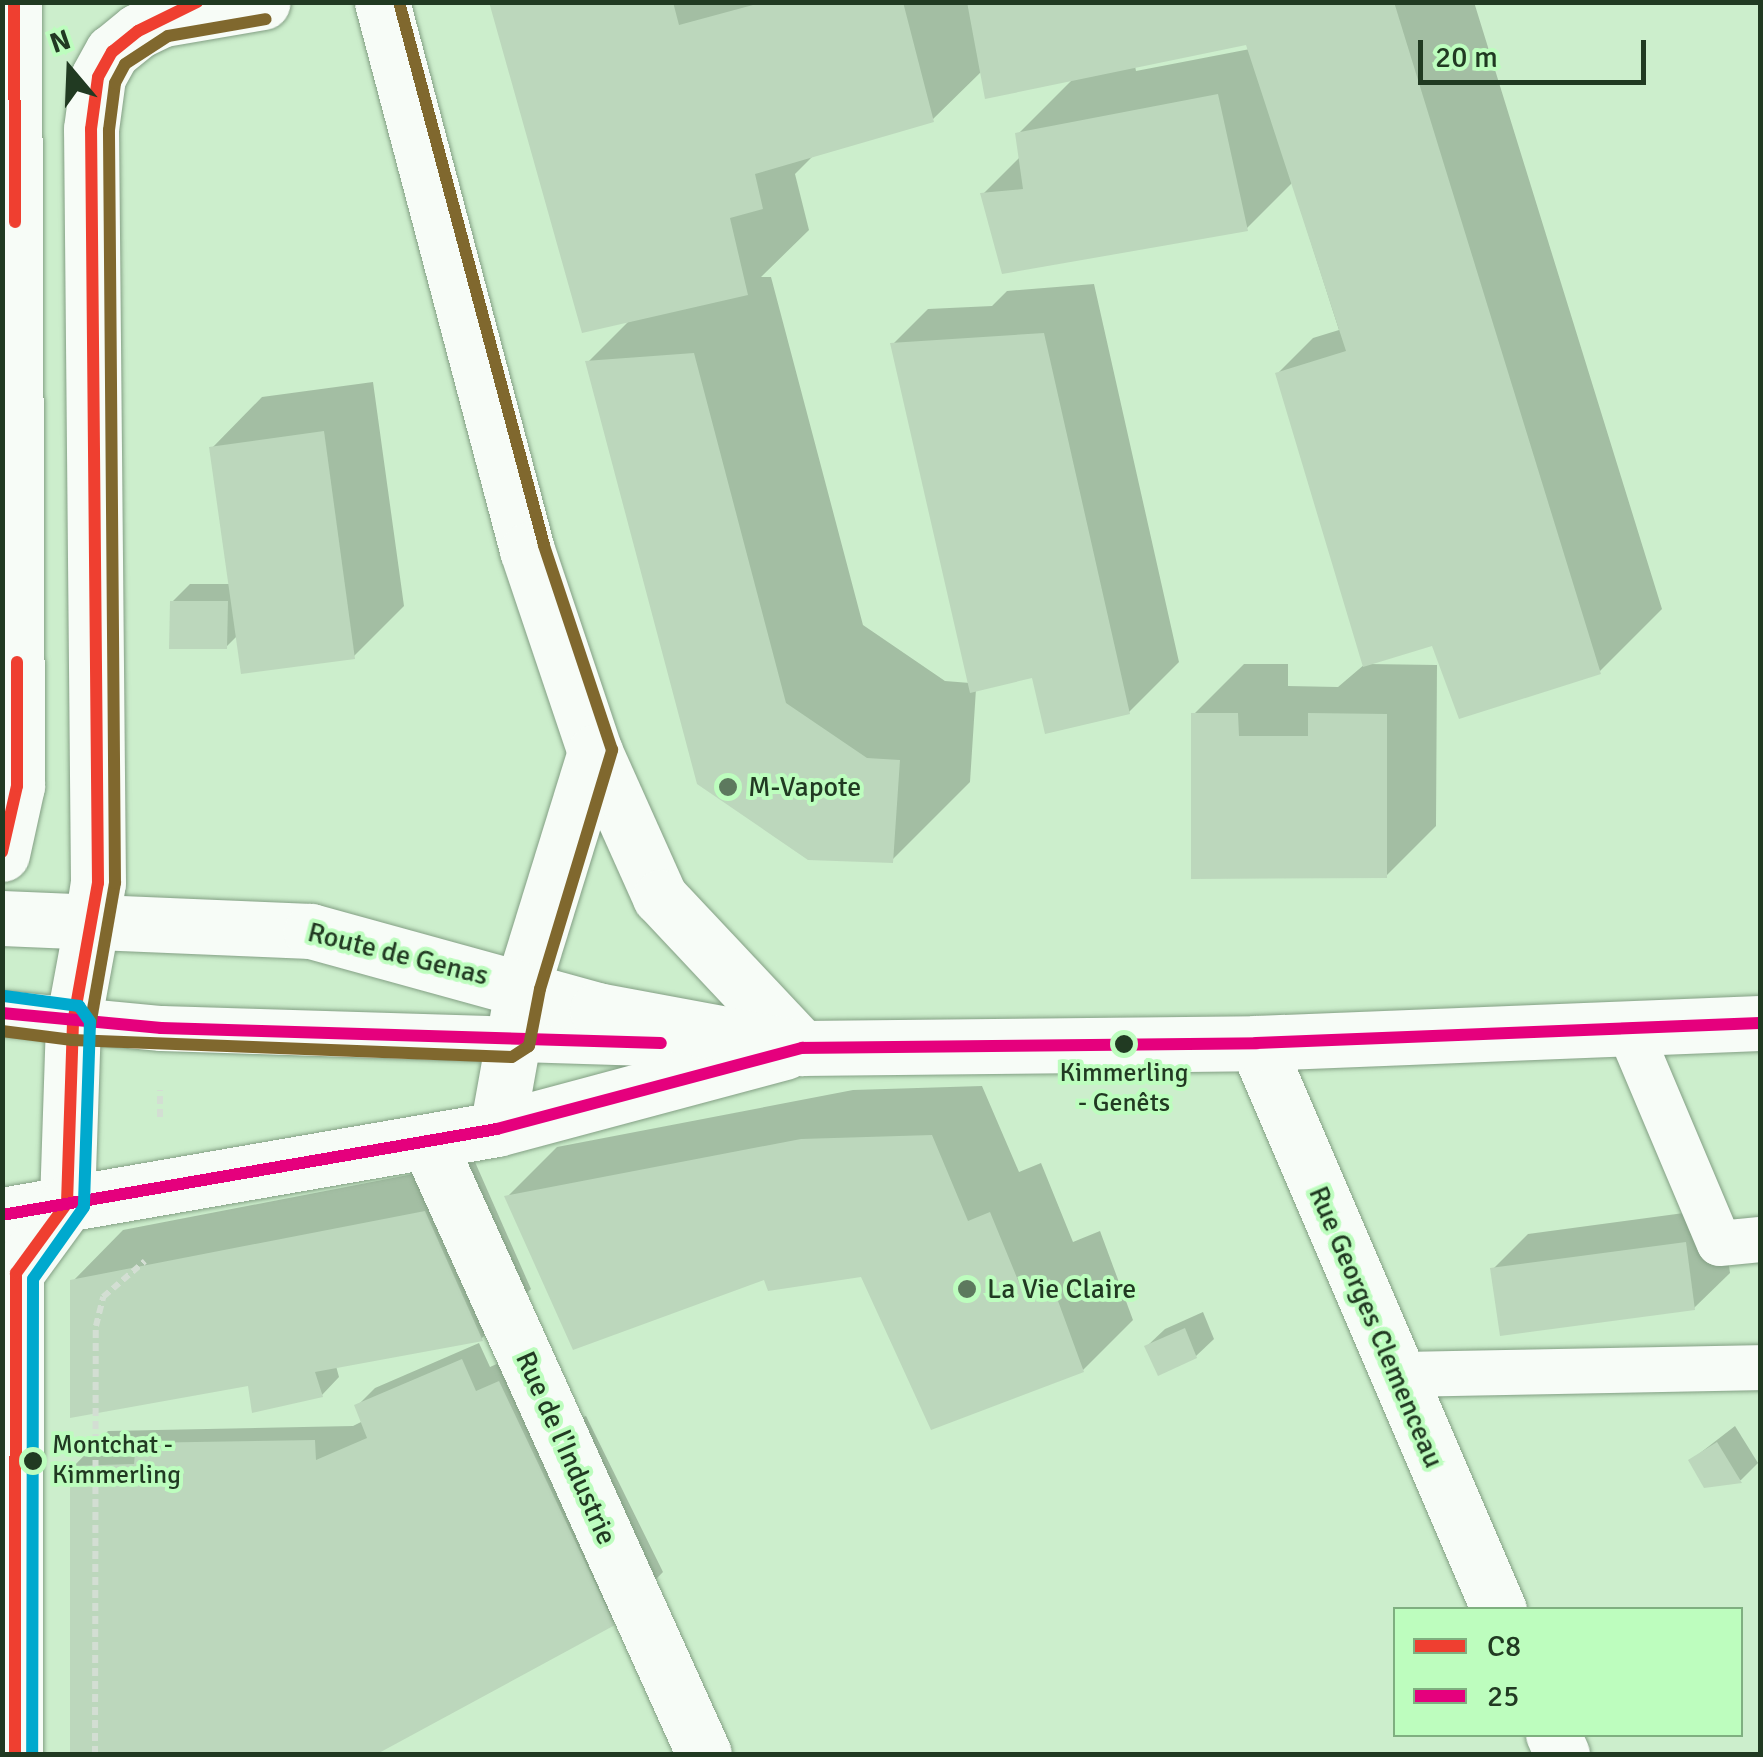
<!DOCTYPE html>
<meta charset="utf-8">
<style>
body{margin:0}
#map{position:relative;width:1763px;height:1757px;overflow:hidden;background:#cec;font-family:Signika,sans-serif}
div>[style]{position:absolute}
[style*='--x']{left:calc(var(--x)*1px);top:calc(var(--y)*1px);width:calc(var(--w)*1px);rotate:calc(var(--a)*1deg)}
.shadow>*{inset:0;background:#0003}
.building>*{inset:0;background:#bcd7bc}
.path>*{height:6px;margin-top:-3px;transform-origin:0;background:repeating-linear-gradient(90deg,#d3ded3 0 8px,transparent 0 13px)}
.roads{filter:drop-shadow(0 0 2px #839f84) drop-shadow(0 0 2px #839f84)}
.lane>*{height:45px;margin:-22.5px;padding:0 22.5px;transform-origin:22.5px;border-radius:22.5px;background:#f7fcf7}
.street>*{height:55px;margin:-27.5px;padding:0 27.5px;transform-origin:27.5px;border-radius:27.5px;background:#f7fcf7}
.secondary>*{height:55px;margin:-27.5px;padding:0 27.5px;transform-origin:27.5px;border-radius:27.5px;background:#f7fcf7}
.bus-1>*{height:12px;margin:-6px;padding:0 6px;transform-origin:6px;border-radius:6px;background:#ef3f30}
.bus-2>*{height:12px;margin:-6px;padding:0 6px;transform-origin:6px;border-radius:6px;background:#e5007d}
.bus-3>*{height:12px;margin:-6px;padding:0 6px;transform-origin:6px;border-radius:6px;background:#80682e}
.bus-4>*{height:12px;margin:-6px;padding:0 6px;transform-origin:6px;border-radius:6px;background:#00a9ce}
.dots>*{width:28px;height:28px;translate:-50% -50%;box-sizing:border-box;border:5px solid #bdfdbe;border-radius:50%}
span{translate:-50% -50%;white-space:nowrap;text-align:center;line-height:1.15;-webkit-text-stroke:8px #bdfdbe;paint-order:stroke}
.bus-label{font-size:26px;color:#213a22}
.left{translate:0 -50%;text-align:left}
.poi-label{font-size:28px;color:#213a22}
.street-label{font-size:28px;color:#213a22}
.frame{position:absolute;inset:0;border:5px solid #213a22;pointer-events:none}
.legend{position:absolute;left:1393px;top:1607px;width:350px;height:130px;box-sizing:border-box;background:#bdfdbe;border:2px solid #7faf80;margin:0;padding:12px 18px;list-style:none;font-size:30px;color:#213a22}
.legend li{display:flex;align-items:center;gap:20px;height:50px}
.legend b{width:50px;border:2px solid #7faf80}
.north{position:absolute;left:20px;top:20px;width:100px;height:100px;-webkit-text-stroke:8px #bdfdbe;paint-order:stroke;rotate:341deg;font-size:28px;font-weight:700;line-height:40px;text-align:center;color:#213a22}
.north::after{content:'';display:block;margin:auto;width:35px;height:45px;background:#213a22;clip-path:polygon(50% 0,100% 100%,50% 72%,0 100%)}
.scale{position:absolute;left:1418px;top:40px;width:228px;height:45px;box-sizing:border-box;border:5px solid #213a22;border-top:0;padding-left:12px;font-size:30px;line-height:35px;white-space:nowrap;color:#213a22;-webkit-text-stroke:8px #bdfdbe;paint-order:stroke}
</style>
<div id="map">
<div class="shadow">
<i style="clip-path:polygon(evenodd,492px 2px,1474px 2px,1662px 609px,1600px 671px,1437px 638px,1369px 664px,1437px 665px,1436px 826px,1386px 876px,1194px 714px,1244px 664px,1288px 664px,1288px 686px,1338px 687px,1365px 664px,1278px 373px,1313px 338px,1339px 330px,1292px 183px,1247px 228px,983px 194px,1021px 156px,1018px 134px,1073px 79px,982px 71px,932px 120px,814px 155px,795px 174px,809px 230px,761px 277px,771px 277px,863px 625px,945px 681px,970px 683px,893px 344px,928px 309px,992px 306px,1007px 291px,1094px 284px,1179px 662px,1129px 712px,1034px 675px,976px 689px,970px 782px,892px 860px,699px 783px,588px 362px,631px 319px,492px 2px,1248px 43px,1250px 49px,1136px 71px,1135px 66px,1248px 43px)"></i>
<i style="clip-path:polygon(373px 382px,404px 606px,354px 656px,238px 635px,226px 647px,172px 602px,190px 584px,231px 584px,212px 448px,262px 397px)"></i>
<i style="clip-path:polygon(982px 1086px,1019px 1172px,1041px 1163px,1073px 1242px,1100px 1231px,1133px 1320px,1083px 1370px,863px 1275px,766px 1277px,507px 1197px,557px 1147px,853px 1090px)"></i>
<i style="clip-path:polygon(475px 1162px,531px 1289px,481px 1339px,336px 1366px,339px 1377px,322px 1395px,73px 1281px,123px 1230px)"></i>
<i style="clip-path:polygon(1721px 1208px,1730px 1273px,1694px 1308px,1493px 1269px,1528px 1234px)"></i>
<i style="clip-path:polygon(1203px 1312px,1214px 1339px,1196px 1356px,1147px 1346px,1165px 1329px)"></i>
<i style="clip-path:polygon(479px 1343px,490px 1367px,534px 1347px,568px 1424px,586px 1416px,663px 1572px,613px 1623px,376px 1752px,73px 1754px,73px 1467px,108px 1431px,353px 1426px,363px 1421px,357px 1406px,375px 1388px)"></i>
<i style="clip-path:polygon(1735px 1426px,1758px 1463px,1741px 1480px,1706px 1485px,1691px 1460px)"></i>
</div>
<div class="building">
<i style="clip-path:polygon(489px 2px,673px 2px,679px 25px,764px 2px,903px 2px,934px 122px,755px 174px,763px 209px,730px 218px,748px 295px,582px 333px)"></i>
<i style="clip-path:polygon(967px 2px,1394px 2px,1601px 674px,1459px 719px,1432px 646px,1363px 667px,1275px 373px,1346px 351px,1246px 45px,985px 99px)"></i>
<i style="clip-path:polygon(1218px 94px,1248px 231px,1002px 274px,980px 193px,1023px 189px,1015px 133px)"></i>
<i style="clip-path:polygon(1044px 333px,1130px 714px,1045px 734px,1032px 678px,970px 693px,890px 343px)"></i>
<i style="clip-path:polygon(694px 353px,786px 703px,867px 758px,900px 760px,893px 863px,808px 860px,697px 784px,585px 361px)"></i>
<i style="clip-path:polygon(324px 431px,355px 659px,241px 674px,209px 447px)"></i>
<i style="clip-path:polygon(170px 601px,228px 601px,227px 649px,169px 649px)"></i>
<i style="clip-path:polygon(1191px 713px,1238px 713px,1239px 736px,1308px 736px,1308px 713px,1387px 714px,1387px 878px,1191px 879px)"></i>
<i style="clip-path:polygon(932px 1135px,968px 1221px,990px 1212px,1022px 1290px,1050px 1279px,1084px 1372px,931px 1430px,861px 1277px,768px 1291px,764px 1280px,573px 1350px,504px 1196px,801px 1139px)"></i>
<i style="clip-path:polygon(425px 1211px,483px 1341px,315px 1372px,323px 1397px,252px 1413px,248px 1386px,70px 1418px,70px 1280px)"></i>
<i style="clip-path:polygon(1686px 1242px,1695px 1310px,1500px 1336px,1490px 1268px)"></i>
<i style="clip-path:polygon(1185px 1328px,1197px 1358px,1158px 1376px,1144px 1346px)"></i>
<i style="clip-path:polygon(462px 1359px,476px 1391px,499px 1381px,615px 1625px,377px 1754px,70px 1754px,70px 1466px,134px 1464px,136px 1443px,315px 1440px,316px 1460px,367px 1438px,354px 1405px)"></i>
<i style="clip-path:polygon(1717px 1442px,1742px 1483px,1704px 1488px,1688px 1460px)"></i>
</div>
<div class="path">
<i style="--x:160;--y:1117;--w:27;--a:-90"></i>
<i style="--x:95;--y:1754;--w:428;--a:-89.9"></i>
<i style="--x:96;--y:1326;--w:30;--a:-76"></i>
<i style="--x:103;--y:1297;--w:55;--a:-40.6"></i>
</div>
<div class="roads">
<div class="lane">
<i style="--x:2;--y:1013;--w:160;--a:5.4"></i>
<i style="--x:161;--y:1028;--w:519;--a:1.77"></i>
<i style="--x:1628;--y:1028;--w:233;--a:67.1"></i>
<i style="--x:1719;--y:1243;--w:41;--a:-5.6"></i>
<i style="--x:1397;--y:1374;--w:363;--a:-1.1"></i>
</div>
<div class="street">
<i style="--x:1256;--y:1043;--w:617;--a:66.8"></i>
<i style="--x:428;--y:1142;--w:671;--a:65.73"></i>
<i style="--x:67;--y:1203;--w:180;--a:-88.1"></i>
<i style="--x:73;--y:1023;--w:105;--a:-79.5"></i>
<i style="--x:2;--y:1215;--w:502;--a:-9.86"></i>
<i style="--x:1553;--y:1734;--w:22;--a:66"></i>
<i style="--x:15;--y:1754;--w:481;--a:-89.9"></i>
<i style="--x:16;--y:1273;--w:87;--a:-53.9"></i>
</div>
<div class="secondary">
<i style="--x:382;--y:2;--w:567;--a:75.18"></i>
<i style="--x:527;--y:550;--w:213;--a:71.4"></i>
<i style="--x:595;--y:752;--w:159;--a:65.9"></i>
<i style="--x:660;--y:897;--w:207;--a:46.8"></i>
<i style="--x:164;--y:19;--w:100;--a:-9.7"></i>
<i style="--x:595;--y:752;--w:244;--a:107.2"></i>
<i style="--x:523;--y:985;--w:146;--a:100.2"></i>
<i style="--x:497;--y:1129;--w:298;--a:-15"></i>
<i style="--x:2;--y:854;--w:70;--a:-77.6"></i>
<i style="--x:17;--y:786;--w:784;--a:-90.22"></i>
<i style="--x:2;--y:918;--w:309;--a:2.4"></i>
<i style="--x:311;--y:931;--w:297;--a:15.4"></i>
<i style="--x:597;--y:1010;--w:208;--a:10.5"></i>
<i style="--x:802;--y:1048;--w:454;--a:-0.6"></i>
<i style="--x:1256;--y:1043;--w:504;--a:-2.27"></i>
<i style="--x:92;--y:920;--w:37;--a:-81"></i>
<i style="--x:98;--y:883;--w:754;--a:-90.53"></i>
<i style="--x:91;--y:129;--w:52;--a:-82.3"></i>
<i style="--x:98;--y:77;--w:29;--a:-61"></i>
<i style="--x:112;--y:52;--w:33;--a:-39"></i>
<i style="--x:138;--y:31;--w:67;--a:-25.8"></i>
</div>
</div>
<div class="bus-1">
<i style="--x:14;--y:2;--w:220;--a:89.7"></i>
<i style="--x:2;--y:852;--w:68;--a:-77.2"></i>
<i style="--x:17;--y:786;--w:124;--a:-90"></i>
<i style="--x:67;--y:1203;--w:180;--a:-88.1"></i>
<i style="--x:73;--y:1023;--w:142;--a:-79.9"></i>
<i style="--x:98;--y:883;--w:754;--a:-90.53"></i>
<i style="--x:91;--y:129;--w:52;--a:-82.3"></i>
<i style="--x:98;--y:77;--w:29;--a:-61"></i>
<i style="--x:112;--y:52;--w:33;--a:-39"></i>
<i style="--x:138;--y:31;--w:66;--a:-26.2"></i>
<i style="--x:15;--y:1754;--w:481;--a:-89.9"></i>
<i style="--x:16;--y:1273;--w:87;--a:-53.9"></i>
</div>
<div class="bus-2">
<i style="--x:2;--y:1013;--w:160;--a:5.4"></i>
<i style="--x:161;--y:1028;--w:500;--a:1.72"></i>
<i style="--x:2;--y:1215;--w:502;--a:-9.86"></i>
<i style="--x:497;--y:1129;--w:316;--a:-14.9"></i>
<i style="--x:802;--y:1048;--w:454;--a:-0.6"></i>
<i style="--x:1256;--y:1043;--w:504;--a:-2.27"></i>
</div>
<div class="bus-3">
<i style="--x:90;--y:1026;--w:145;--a:-80.1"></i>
<i style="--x:115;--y:883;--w:753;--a:-90.46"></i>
<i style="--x:109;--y:130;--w:47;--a:-82.7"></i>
<i style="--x:115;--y:83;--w:21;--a:-62"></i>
<i style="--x:125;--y:64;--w:51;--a:-33.1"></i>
<i style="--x:168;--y:36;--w:99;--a:-9.8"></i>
<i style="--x:2;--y:1031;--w:71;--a:7.3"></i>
<i style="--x:72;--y:1040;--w:440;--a:2.2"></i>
<i style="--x:512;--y:1057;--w:20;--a:-33"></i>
<i style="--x:529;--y:1046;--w:58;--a:-79.1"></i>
<i style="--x:540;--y:989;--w:250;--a:-73.2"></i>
<i style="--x:612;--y:750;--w:216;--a:-108.4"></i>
<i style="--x:544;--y:545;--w:562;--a:-104.95"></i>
</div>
<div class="bus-4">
<i style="--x:4;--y:996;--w:76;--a:7.6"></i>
<i style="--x:79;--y:1006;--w:19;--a:55"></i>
<i style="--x:90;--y:1022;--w:185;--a:91.9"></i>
<i style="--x:84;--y:1207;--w:88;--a:125.3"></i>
<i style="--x:33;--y:1279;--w:475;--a:90.1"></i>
</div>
<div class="dots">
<i style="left:728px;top:787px;background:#5d795e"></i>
<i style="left:1124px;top:1044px;background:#213a22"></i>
<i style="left:967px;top:1289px;background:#5d795e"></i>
<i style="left:33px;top:1461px;background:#213a22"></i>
</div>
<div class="bus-label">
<span style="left:1124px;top:1089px">Kimmerling<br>- Genêts</span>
<span class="left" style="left:52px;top:1461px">Montchat -<br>Kimmerling</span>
</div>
<div class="poi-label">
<span class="left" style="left:748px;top:787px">M-Vapote</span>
<span class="left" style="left:987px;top:1289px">La Vie Claire</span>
</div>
<div class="street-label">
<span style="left:398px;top:954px;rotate:14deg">Route de Genas</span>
<span style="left:1376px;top:1327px;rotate:67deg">Rue Georges Clemenceau</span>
<span style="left:566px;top:1448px;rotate:66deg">Rue de l'Industrie</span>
</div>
<div class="frame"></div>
<ul class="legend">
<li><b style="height:12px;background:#ef3f30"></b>C8</li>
<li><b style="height:12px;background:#e5007d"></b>25</li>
</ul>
<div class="north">N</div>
<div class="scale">20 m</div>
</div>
